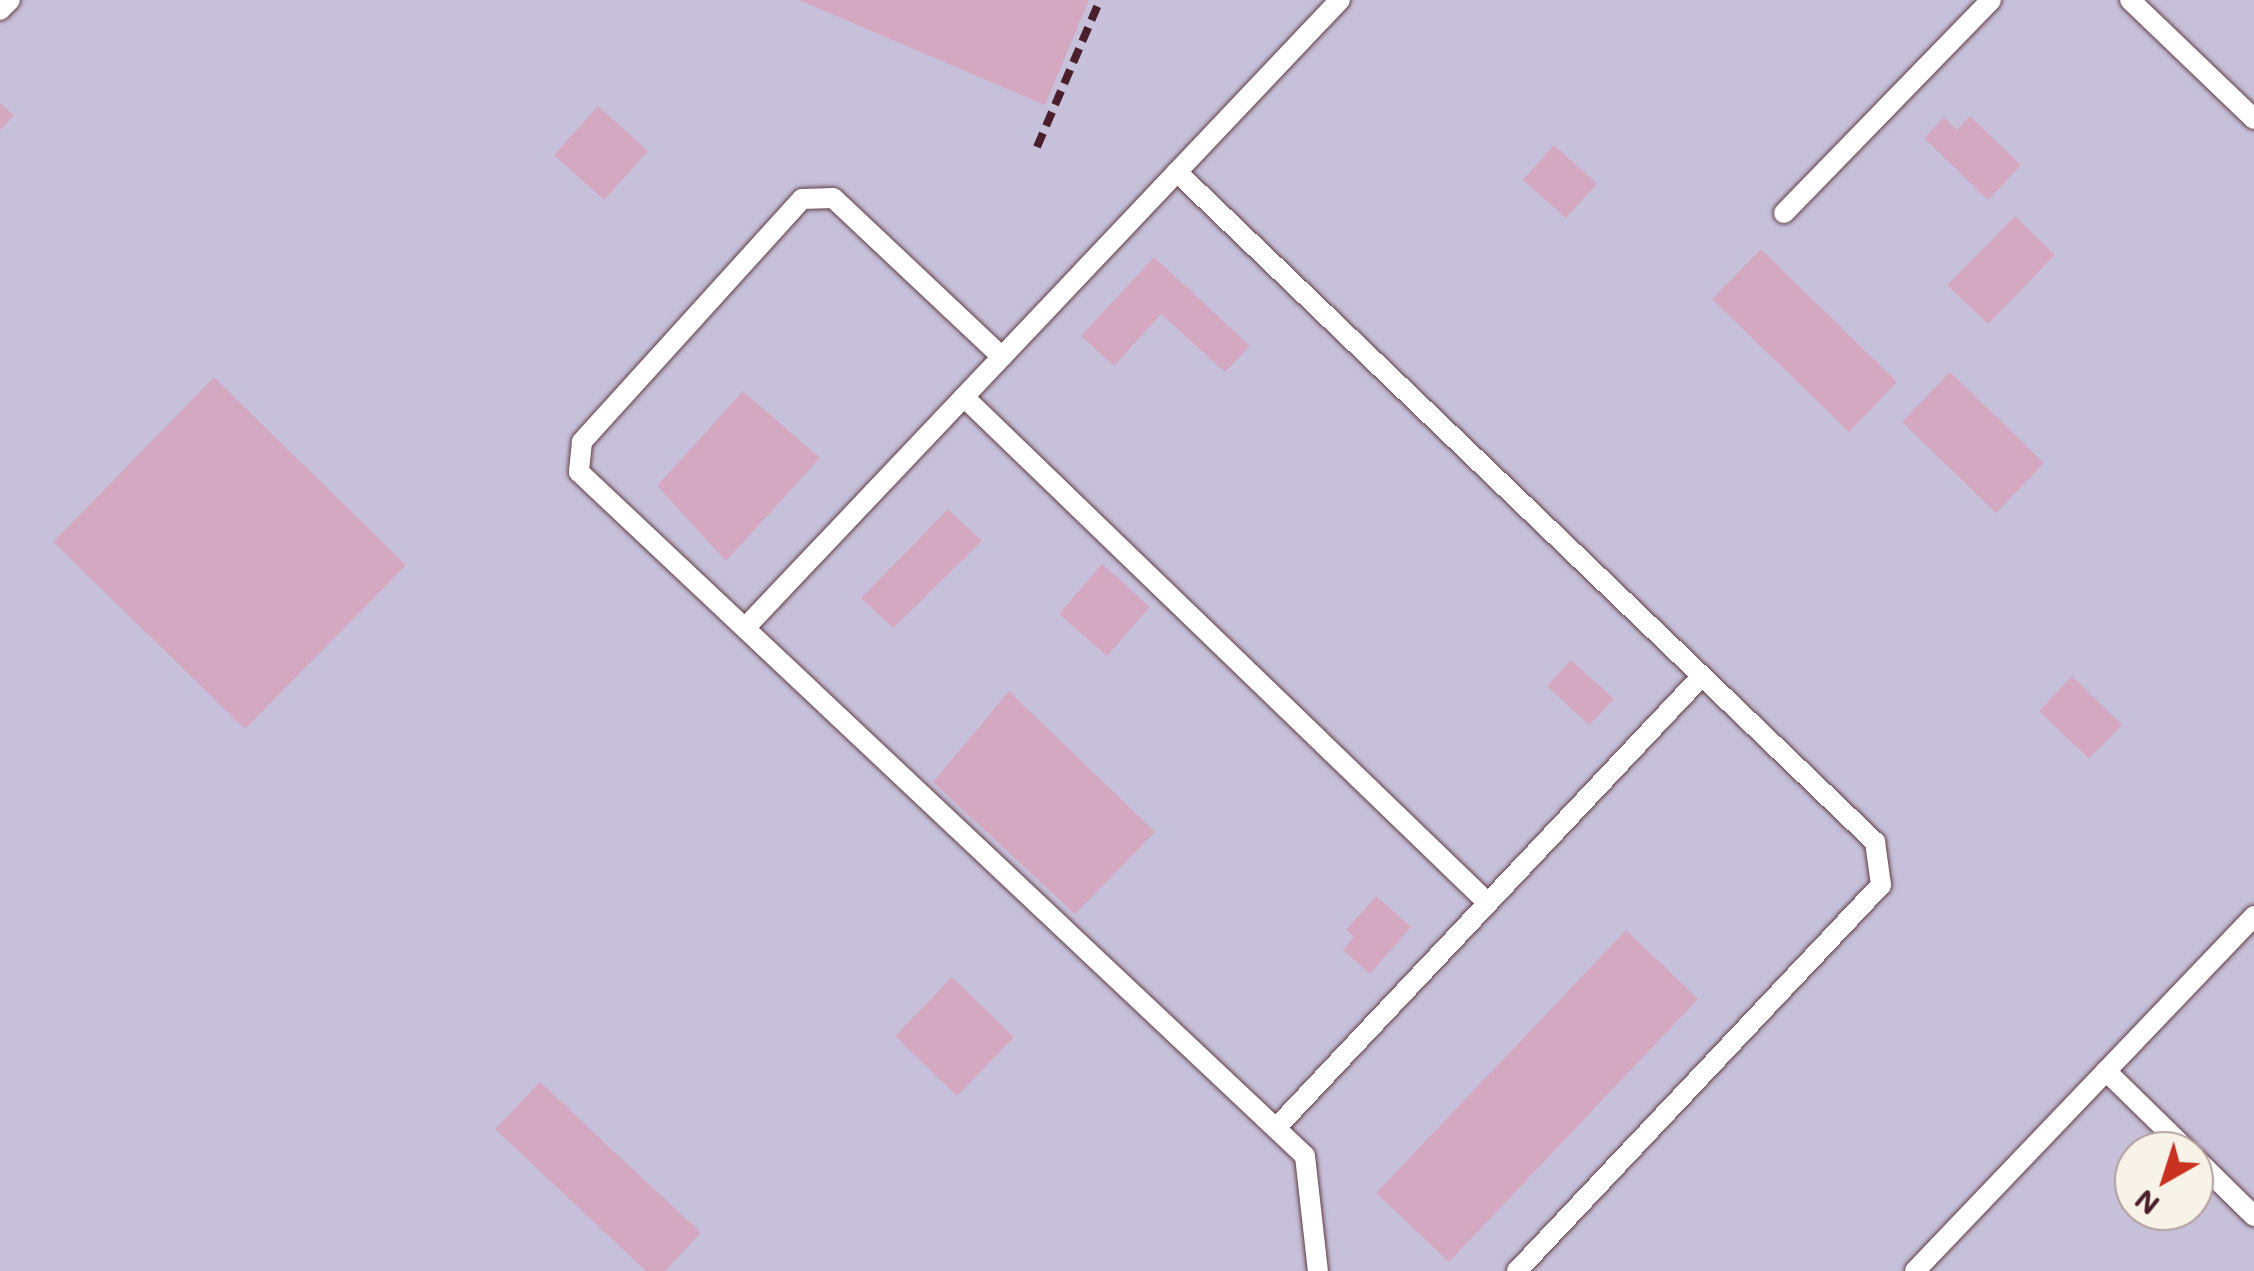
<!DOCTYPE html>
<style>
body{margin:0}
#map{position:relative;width:2254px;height:1271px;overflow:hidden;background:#ece6cb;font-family:Mali,sans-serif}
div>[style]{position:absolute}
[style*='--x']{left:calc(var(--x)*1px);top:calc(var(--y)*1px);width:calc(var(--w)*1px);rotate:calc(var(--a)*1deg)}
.industrial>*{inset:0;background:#c6c0da}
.building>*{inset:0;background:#d4a8c1}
.roads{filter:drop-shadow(0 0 2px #623d43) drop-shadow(0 0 2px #623d43)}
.lane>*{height:20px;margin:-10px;padding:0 10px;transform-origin:10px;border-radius:10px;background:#fff}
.rail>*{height:8px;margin-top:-4px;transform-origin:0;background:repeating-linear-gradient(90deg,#4a1f2b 0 15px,transparent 0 23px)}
span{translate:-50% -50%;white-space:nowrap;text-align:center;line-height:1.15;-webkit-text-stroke:9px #f7f3e8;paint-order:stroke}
.north{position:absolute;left:2114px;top:1131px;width:100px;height:100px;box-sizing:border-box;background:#f7f3e8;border:2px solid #b29e9c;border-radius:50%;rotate:219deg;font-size:28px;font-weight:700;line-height:40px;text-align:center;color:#4a1f2b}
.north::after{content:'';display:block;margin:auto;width:35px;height:45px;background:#c8321e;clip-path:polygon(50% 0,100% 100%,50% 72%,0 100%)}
</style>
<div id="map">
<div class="industrial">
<i style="clip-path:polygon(evenodd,0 0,2254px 0,2254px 1271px,0 1271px,0 0,2134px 1151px,2194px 1151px,2194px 1211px,2134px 1211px,2134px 1151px)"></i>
</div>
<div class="building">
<i style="clip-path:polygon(799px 0,1089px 0,1045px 105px)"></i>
<i style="clip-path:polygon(0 103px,14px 115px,0 130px)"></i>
<i style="clip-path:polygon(598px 106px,648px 151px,604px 200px,554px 155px)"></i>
<i style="clip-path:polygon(1970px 116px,2021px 165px,1988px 200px,1924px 138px,1944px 117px,1957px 130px)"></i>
<i style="clip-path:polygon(1554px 145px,1597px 184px,1566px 218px,1523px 180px)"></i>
<i style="clip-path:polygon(2015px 216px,2055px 255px,1988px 324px,1947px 285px)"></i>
<i style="clip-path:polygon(1761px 249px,1897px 382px,1849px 432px,1712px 299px)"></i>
<i style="clip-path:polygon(1154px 257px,1250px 346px,1225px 372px,1161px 314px,1114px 366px,1081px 336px)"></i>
<i style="clip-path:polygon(1950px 372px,2044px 463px,1996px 513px,1902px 422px)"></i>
<i style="clip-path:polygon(214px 377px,406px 565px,245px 729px,53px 542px)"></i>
<i style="clip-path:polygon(743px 391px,820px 458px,726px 561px,657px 486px)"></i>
<i style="clip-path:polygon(948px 509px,982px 541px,893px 628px,861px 598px)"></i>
<i style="clip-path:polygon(1102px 564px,1150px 607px,1107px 656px,1059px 614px)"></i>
<i style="clip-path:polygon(1571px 660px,1614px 699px,1589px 725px,1547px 686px)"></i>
<i style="clip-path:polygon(2072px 676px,2122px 725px,2089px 759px,2039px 711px)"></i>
<i style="clip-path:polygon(1009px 691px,1155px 832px,1075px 914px,933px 782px)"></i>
<i style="clip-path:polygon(1376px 896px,1411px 927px,1370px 974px,1343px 950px,1354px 937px,1346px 930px)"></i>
<i style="clip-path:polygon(1626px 930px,1698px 999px,1449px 1262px,1376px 1193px)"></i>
<i style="clip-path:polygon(952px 977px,1014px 1037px,957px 1096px,895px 1036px)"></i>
<i style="clip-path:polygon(540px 1082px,701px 1233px,665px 1271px,646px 1271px,495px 1129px)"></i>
</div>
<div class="roads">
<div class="lane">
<i style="--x:2130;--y:0;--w:172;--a:43.8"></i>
<i style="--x:0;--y:10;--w:14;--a:-45"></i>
<i style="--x:1177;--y:172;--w:968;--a:43.83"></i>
<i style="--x:1875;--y:842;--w:43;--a:82.1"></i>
<i style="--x:1881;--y:885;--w:531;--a:133.32"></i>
<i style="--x:1784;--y:213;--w:297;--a:-45.8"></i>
<i style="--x:1002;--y:357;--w:232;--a:-136.7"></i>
<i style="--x:833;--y:198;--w:31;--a:178"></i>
<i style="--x:802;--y:199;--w:328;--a:132.2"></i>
<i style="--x:582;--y:442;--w:30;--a:96"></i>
<i style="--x:579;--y:472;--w:997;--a:43.29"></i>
<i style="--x:1305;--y:1156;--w:116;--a:83.6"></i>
<i style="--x:964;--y:397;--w:728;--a:44"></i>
<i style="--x:745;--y:628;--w:865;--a:-46.55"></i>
<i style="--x:2106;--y:1071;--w:115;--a:44.3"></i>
<i style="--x:1276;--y:1128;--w:621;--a:-46.7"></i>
<i style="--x:2194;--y:1157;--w:84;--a:44.5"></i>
<i style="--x:1915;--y:1271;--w:491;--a:-46.3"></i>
</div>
</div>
<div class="rail">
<i style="--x:1037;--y:147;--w:160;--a:-66.8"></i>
</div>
<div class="north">N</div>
</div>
